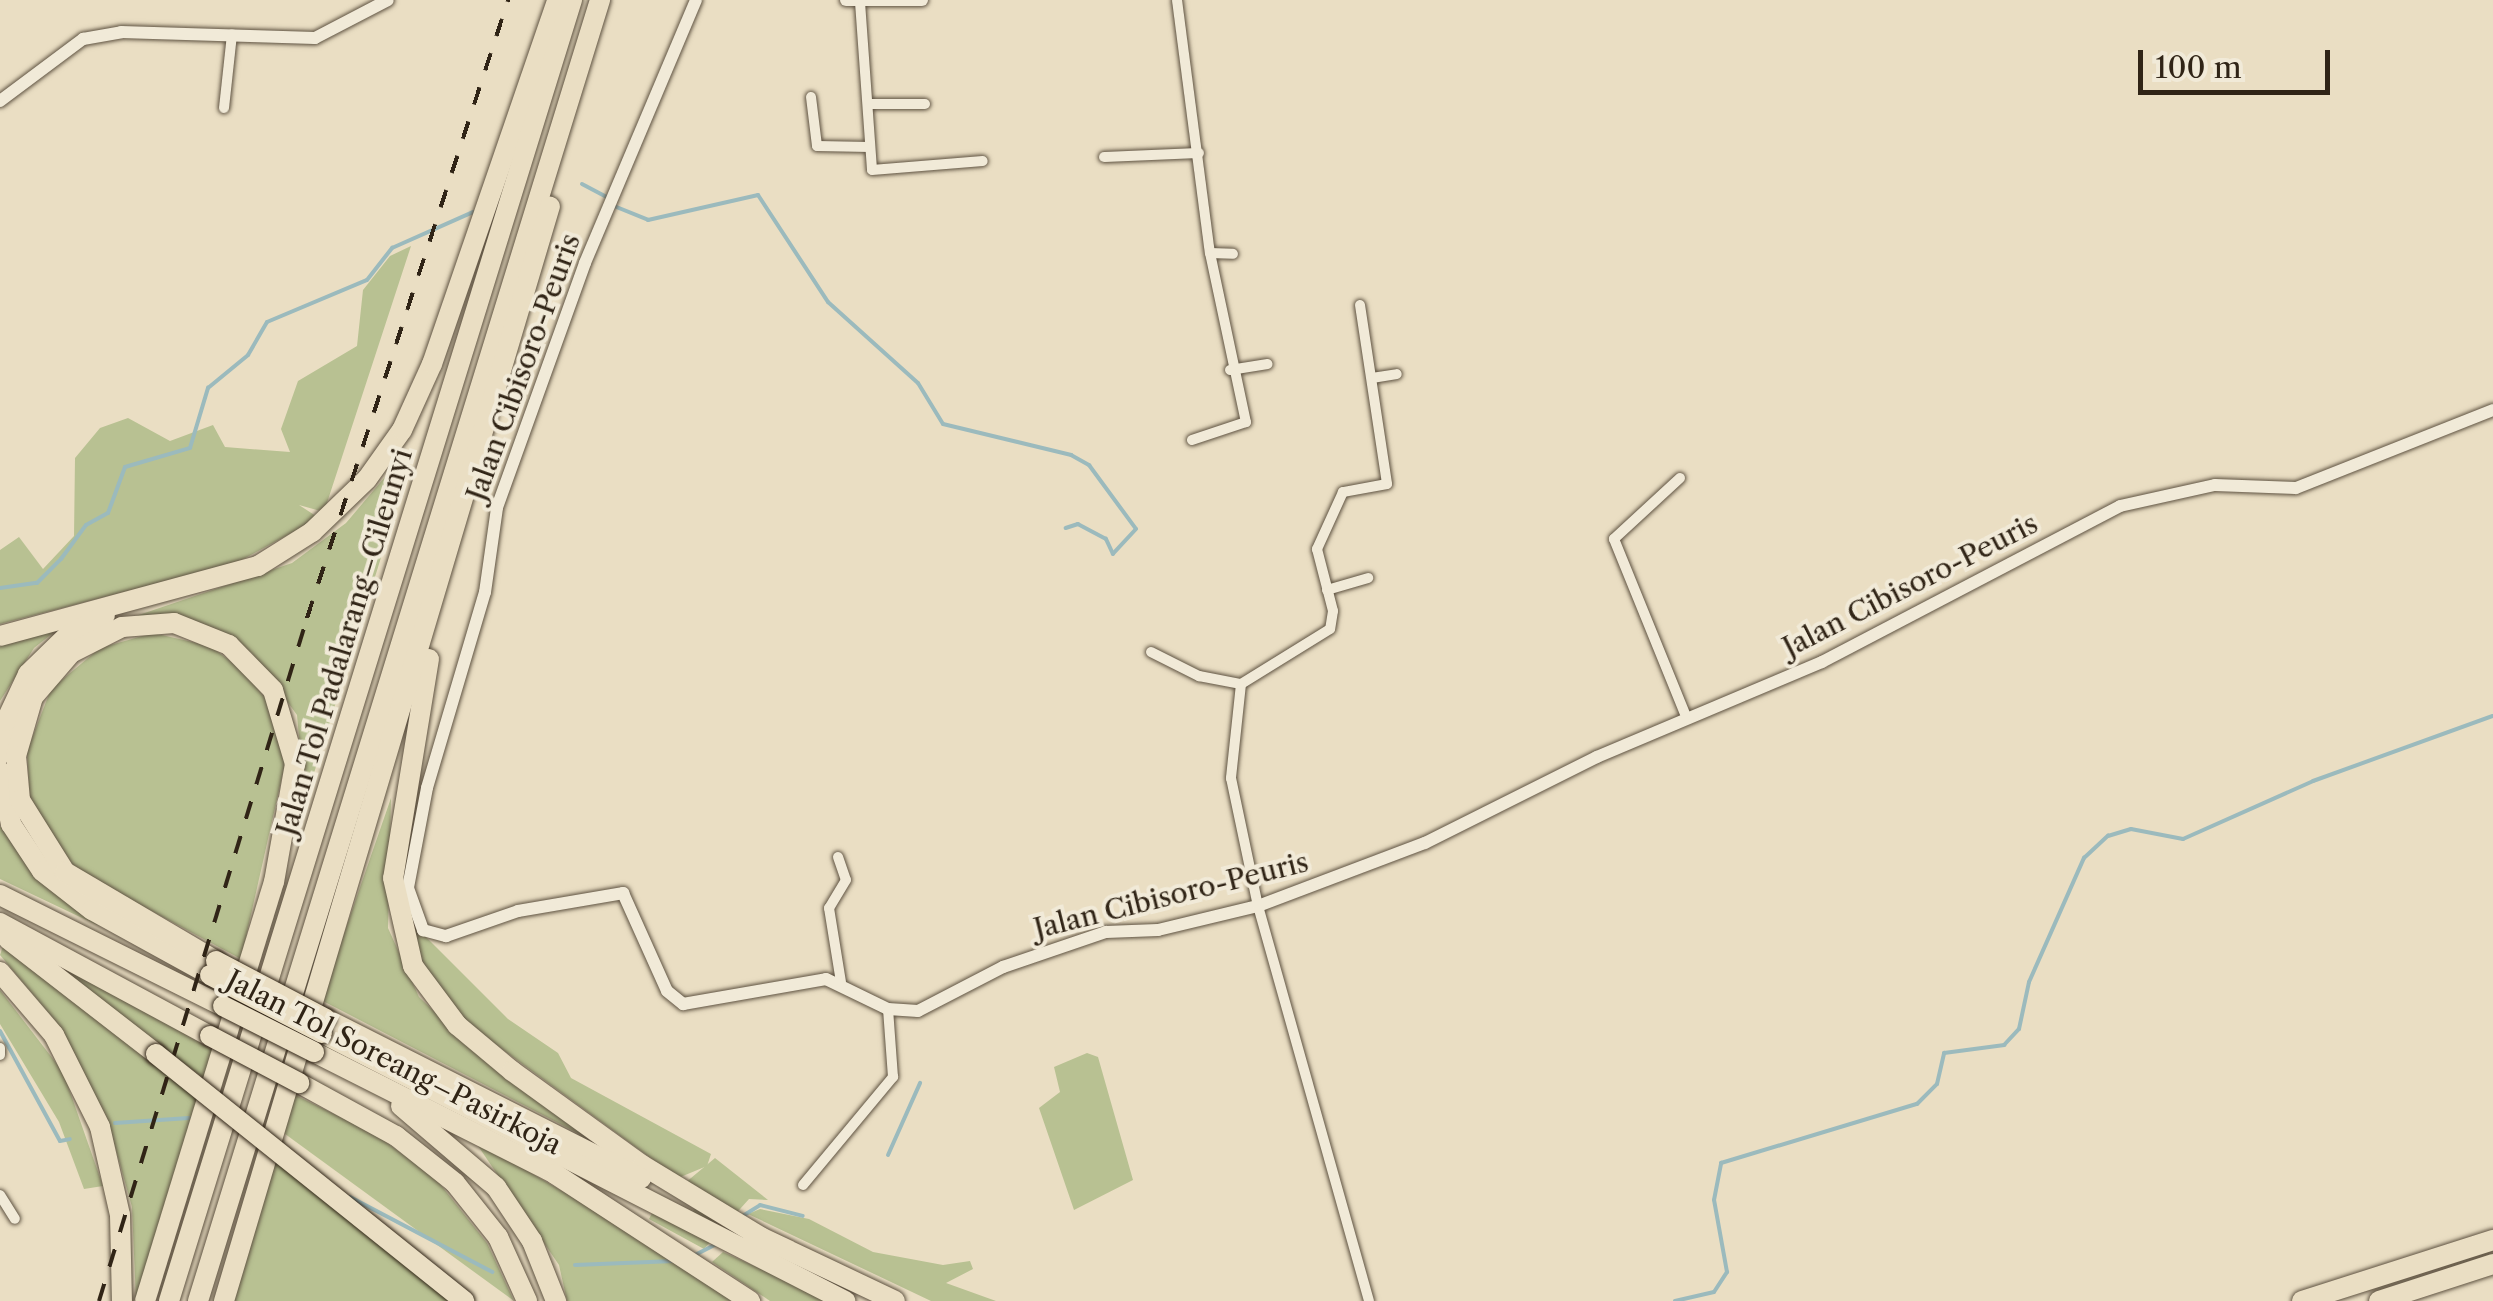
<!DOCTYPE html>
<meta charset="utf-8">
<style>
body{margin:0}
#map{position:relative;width:2493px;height:1301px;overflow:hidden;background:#eadec3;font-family:"Libre Caslon Text",serif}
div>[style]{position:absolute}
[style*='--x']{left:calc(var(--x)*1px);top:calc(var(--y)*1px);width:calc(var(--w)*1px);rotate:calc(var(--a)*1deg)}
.green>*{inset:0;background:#b8c192}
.stream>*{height:4px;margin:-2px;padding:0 2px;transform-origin:2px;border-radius:2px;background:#9bbabd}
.roads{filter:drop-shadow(0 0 2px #5e5241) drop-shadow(0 0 2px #5e5241)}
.minor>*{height:10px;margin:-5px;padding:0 5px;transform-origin:5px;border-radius:5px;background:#f1ead8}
.tertiary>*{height:12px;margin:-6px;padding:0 6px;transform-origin:6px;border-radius:6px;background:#f1ead8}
.motorway>*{height:20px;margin:-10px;padding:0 10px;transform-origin:10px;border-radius:10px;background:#eadec3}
.rail>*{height:4px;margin-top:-2px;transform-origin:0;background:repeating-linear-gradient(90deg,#302416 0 18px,transparent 0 36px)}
.bridges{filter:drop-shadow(0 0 2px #302416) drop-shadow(0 0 2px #302416)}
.motorway-bridge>*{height:20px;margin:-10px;padding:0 10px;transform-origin:10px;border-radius:10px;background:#eadec3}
span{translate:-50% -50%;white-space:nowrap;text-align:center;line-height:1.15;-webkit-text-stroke:8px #f1ead8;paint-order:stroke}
.street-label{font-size:28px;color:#302416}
.scale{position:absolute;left:2138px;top:50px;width:192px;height:45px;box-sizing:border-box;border:5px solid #302416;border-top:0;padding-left:12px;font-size:30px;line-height:35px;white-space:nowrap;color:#302416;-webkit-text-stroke:8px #f1ead8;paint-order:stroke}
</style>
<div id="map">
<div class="green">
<i style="clip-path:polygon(411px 246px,324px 512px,299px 505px,319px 518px,236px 563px,0 624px,0 550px,19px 537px,43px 569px,74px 536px,75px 458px,100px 428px,128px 418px,170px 441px,213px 425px,225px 447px,290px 452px,281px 429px,298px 381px,357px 346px,363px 290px,390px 256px)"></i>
<i style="clip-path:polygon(401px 458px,402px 490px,305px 802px,297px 715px,252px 653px,221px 632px,127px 619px,292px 563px,346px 523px)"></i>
<i style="clip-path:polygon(59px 628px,34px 648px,0 701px,0 646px)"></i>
<i style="clip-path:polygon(153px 633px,210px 646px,241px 669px,267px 700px,286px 759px,241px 959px,77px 871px,30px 802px,27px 751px,51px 689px,100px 648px)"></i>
<i style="clip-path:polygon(391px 798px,388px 928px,419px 997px,486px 1061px,597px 1143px,321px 1000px)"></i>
<i style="clip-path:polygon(0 826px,36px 879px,99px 926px,0 879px)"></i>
<i style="clip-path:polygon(408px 919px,508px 1019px,558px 1053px,571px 1078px,711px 1154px,707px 1166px,678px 1178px,458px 1017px,415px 950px)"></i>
<i style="clip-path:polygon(3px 946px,199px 1097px,136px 1301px,132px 1207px,107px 1118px,57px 1023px,0 955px)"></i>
<i style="clip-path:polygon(54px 958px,214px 1051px,205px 1079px,51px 962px)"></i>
<i style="clip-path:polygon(0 990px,63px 1072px,103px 1186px,84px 1189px,59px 1122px,0 1024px)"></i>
<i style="clip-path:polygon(1087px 1053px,1098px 1057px,1133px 1180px,1074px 1210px,1039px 1108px,1060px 1092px,1054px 1067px)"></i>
<i style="clip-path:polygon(293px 1094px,375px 1134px,436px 1179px,487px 1243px,514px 1301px,281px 1131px)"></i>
<i style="clip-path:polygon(474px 1140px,645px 1239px,733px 1301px,567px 1301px,559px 1265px)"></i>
<i style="clip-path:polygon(270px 1154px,454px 1301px,232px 1301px)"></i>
<i style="clip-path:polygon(715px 1158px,768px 1200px,749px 1199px,704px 1249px,649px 1219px,652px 1213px,682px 1227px,705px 1194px,685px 1183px)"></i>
<i style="clip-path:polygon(760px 1209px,809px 1219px,873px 1252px,943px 1265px,970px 1261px,973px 1269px,946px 1283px,996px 1301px,931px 1301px,748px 1214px)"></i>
<i style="clip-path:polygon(723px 1252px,831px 1301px,770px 1301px,712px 1262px)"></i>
</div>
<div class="stream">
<i style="--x:582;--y:184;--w:30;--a:28"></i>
<i style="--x:614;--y:206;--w:37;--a:22"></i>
<i style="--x:648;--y:220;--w:113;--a:-12.8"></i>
<i style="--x:758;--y:195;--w:128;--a:56.8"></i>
<i style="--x:828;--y:302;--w:121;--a:42"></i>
<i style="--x:918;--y:383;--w:48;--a:58.6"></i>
<i style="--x:943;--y:424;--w:132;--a:13.6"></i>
<i style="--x:1071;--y:455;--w:21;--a:29"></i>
<i style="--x:1089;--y:465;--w:79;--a:53.7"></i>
<i style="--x:1136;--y:529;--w:34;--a:133"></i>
<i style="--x:1113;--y:554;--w:17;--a:-115"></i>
<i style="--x:1106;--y:539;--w:32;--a:-152"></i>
<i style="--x:1078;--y:524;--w:13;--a:162"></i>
<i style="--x:0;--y:588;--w:37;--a:-8"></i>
<i style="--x:37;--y:583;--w:34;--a:-45"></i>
<i style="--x:61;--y:559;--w:42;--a:-53.7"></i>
<i style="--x:86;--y:525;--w:25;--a:-29"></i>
<i style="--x:108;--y:513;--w:49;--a:-69.7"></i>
<i style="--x:125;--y:467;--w:68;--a:-16.3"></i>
<i style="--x:190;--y:448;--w:63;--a:-73.3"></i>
<i style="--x:208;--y:388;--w:52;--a:-39.5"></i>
<i style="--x:248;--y:355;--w:38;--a:-60"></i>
<i style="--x:267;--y:322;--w:108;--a:-22.8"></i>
<i style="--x:367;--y:280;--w:41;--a:-52"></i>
<i style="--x:392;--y:248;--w:89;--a:-24"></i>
<i style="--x:0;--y:1031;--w:125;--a:61.4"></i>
<i style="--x:60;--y:1141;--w:10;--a:-11"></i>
<i style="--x:115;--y:1123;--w:74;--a:-3.9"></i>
<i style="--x:888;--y:1155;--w:79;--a:-66"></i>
<i style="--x:350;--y:1197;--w:161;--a:27.8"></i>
<i style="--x:741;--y:1217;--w:22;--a:-32"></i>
<i style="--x:760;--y:1205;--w:44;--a:14.3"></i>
<i style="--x:693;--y:1256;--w:29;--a:-27"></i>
<i style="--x:575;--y:1265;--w:99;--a:-2.3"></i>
<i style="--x:1675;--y:1301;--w:40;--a:-13"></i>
<i style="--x:1714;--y:1292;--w:24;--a:-57"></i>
<i style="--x:1727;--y:1272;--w:73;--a:-100.2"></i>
<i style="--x:1714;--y:1200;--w:38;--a:-79"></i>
<i style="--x:1721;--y:1163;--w:205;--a:-16.8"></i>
<i style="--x:1917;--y:1104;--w:28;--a:-45"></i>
<i style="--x:1937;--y:1084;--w:32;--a:-77"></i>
<i style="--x:1944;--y:1053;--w:61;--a:-7.6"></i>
<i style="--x:2004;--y:1045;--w:22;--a:-47"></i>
<i style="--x:2019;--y:1029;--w:48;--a:-78"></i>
<i style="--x:2029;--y:982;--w:136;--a:-66.1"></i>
<i style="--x:2084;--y:858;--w:33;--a:-43"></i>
<i style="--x:2108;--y:836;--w:24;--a:-17"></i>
<i style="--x:2131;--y:829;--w:53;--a:10.9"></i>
<i style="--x:2183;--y:839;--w:142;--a:-24"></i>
<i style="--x:2313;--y:781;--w:191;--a:-19.9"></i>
</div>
<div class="roads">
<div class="minor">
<i style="--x:1177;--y:0;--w:255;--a:82.6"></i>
<i style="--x:1210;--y:253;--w:173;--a:78"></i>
<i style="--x:1246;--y:422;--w:57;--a:161.6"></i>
<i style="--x:860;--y:2;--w:168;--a:85.9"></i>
<i style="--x:872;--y:170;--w:111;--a:-4.6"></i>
<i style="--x:811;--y:97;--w:49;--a:83"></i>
<i style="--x:817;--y:146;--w:53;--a:1.1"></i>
<i style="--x:870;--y:104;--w:55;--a:0"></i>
<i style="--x:224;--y:108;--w:74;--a:-83.8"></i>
<i style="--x:1104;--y:157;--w:95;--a:-2.4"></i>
<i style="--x:1210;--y:253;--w:23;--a:2"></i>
<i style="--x:1360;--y:305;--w:181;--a:81.4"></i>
<i style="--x:1387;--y:484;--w:45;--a:169.7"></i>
<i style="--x:1343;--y:492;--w:63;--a:114.5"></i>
<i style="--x:1317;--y:549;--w:64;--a:75.5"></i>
<i style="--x:1333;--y:611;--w:18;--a:99"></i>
<i style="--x:1330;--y:629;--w:105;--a:148.3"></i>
<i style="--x:1241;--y:684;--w:95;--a:96.1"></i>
<i style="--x:1231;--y:778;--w:131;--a:78.1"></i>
<i style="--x:1258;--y:906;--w:410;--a:74.3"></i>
<i style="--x:1230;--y:370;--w:38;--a:-9"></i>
<i style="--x:1372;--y:378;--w:25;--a:-9"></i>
<i style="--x:1680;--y:478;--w:90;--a:137.3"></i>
<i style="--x:1614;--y:539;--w:194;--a:67.9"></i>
<i style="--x:1327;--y:590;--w:43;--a:-16.3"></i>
<i style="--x:1151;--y:652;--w:54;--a:26.6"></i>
<i style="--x:1199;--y:676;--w:43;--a:10.8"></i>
<i style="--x:838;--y:857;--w:24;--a:71"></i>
<i style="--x:846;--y:880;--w:33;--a:121"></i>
<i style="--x:829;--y:908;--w:75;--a:80.8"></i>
<i style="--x:0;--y:1048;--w:7;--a:90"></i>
<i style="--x:803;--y:1185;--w:141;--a:-50.2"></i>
<i style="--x:893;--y:1077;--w:68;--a:-94.2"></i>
<i style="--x:0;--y:1195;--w:28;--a:58"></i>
</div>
<div class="tertiary">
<i style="--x:696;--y:0;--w:285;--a:112.9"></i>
<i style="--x:585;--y:263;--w:260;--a:109.8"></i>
<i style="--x:497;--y:508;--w:85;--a:98.1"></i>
<i style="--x:485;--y:592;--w:204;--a:106.5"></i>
<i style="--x:427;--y:788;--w:102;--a:100.8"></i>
<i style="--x:408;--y:888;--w:45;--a:70.3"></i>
<i style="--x:423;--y:930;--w:24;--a:15"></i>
<i style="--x:446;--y:936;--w:76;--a:-19.1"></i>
<i style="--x:518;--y:911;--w:107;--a:-9.7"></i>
<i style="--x:623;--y:893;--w:107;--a:65.8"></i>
<i style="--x:667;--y:991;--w:21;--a:39"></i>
<i style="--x:683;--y:1004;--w:145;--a:-9.9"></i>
<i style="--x:826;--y:979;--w:69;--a:25.8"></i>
<i style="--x:888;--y:1009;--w:30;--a:4"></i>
<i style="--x:918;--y:1011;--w:96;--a:-27.4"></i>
<i style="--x:1003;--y:967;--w:109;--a:-18.8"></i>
<i style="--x:1106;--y:932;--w:52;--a:-2.2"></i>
<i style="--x:1158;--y:930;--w:103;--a:-13.5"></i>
<i style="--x:1258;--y:906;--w:178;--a:-20.7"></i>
<i style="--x:1425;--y:843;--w:192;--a:-26.6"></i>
<i style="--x:1597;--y:757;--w:244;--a:-22.9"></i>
<i style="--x:1822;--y:662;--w:336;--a:-27.6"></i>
<i style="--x:2120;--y:506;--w:97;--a:-12.5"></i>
<i style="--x:2215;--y:485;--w:81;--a:2.1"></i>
<i style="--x:2296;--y:488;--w:212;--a:-21.6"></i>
<i style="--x:846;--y:0;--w:76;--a:0"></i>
<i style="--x:0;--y:101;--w:104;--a:-36.8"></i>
<i style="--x:83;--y:39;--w:39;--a:-10"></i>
<i style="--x:121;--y:32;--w:194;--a:1.8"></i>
<i style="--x:315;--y:38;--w:82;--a:-27.5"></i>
</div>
<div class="motorway">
<i style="--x:0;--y:636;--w:267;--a:-15.2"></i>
<i style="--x:258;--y:566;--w:64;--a:-32.2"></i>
<i style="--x:312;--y:532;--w:76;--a:-43.9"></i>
<i style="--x:367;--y:479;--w:60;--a:-54.5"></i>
<i style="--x:402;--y:430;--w:72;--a:-65.6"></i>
<i style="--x:432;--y:364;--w:385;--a:-71"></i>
<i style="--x:429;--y:659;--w:222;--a:99.3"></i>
<i style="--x:393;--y:878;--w:90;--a:77.2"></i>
<i style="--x:413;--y:966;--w:74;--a:53.3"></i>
<i style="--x:457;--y:1025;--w:72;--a:39.9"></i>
<i style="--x:512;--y:1071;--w:160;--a:35.9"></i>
<i style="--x:642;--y:1165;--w:139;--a:31.2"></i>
<i style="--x:0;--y:755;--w:35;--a:-80"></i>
<i style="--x:6;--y:721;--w:52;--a:-64.9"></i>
<i style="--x:28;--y:674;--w:56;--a:-44.3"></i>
<i style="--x:68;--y:635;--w:42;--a:-28.4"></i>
<i style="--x:0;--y:771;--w:54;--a:78.3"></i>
<i style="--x:11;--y:824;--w:56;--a:56.6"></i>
<i style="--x:42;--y:871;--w:63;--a:38"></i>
<i style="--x:92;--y:910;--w:135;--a:28.8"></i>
<i style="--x:0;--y:895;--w:249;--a:26.5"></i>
<i style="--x:0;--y:923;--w:238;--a:28.3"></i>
<i style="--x:8;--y:939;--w:187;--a:37.8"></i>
<i style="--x:0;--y:972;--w:83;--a:49.4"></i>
<i style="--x:54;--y:1035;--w:103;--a:63.4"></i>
<i style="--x:100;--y:1127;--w:90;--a:77.2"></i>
<i style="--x:120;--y:1215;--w:86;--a:88.7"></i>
<i style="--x:326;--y:1019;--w:353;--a:26.8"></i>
<i style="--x:322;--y:1033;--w:588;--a:27.13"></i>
<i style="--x:314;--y:1052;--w:270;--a:26.8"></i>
<i style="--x:555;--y:1174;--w:233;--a:33.1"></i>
<i style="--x:299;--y:1083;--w:111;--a:28.7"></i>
<i style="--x:396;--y:1136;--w:75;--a:38.5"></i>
<i style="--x:455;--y:1183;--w:69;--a:51.5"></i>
<i style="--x:498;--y:1237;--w:70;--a:65.6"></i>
<i style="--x:401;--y:1106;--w:125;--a:40.5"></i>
<i style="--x:496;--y:1187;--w:65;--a:56.3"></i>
<i style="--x:532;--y:1241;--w:65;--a:68.2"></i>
<i style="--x:752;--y:1233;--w:158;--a:25.4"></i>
<i style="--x:145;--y:1301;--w:438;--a:-72.9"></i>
<i style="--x:274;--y:882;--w:120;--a:-79.9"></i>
<i style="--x:295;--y:764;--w:77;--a:-106.6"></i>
<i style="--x:273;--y:690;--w:63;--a:-134.4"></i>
<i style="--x:229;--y:645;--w:59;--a:-158.2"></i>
<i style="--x:174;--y:623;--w:52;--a:175.6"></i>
<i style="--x:122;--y:627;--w:57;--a:153"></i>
<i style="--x:71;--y:653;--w:58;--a:130.8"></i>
<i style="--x:33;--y:697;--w:61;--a:106.1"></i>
<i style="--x:16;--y:756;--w:44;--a:84.8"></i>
<i style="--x:20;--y:800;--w:85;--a:58"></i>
<i style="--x:65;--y:872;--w:175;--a:30.5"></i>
<i style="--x:169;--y:1301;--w:1362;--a:-72.79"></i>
<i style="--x:198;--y:1301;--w:1362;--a:-72.83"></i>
<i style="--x:224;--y:1301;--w:1142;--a:-73.42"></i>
<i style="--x:2302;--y:1301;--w:201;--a:-17.7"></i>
<i style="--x:2379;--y:1301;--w:120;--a:-18"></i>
</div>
</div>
<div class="rail">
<i style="--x:99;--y:1301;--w:714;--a:-73.06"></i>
<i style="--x:307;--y:618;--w:650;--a:-71.98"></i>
</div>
<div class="bridges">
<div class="motorway-bridge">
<i style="--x:216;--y:961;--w:124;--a:27.8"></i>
<i style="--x:210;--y:975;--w:126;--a:27.4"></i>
<i style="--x:223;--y:1006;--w:102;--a:26.8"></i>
<i style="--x:210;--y:1036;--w:101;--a:27.8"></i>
<i style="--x:156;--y:1054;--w:395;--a:38.7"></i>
</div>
</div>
<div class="street-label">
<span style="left:523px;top:367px;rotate:-70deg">Jalan Cibisoro-Peuris</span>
<span style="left:1910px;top:585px;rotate:-27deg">Jalan Cibisoro-Peuris</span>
<span style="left:344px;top:642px;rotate:-73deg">Jalan Tol Padalarang–Cileunyi</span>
<span style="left:1171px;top:895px;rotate:-14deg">Jalan Cibisoro-Peuris</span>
<span style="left:394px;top:1062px;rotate:27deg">Jalan Tol Soreang–Pasirkoja</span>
</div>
<div class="scale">100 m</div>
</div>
